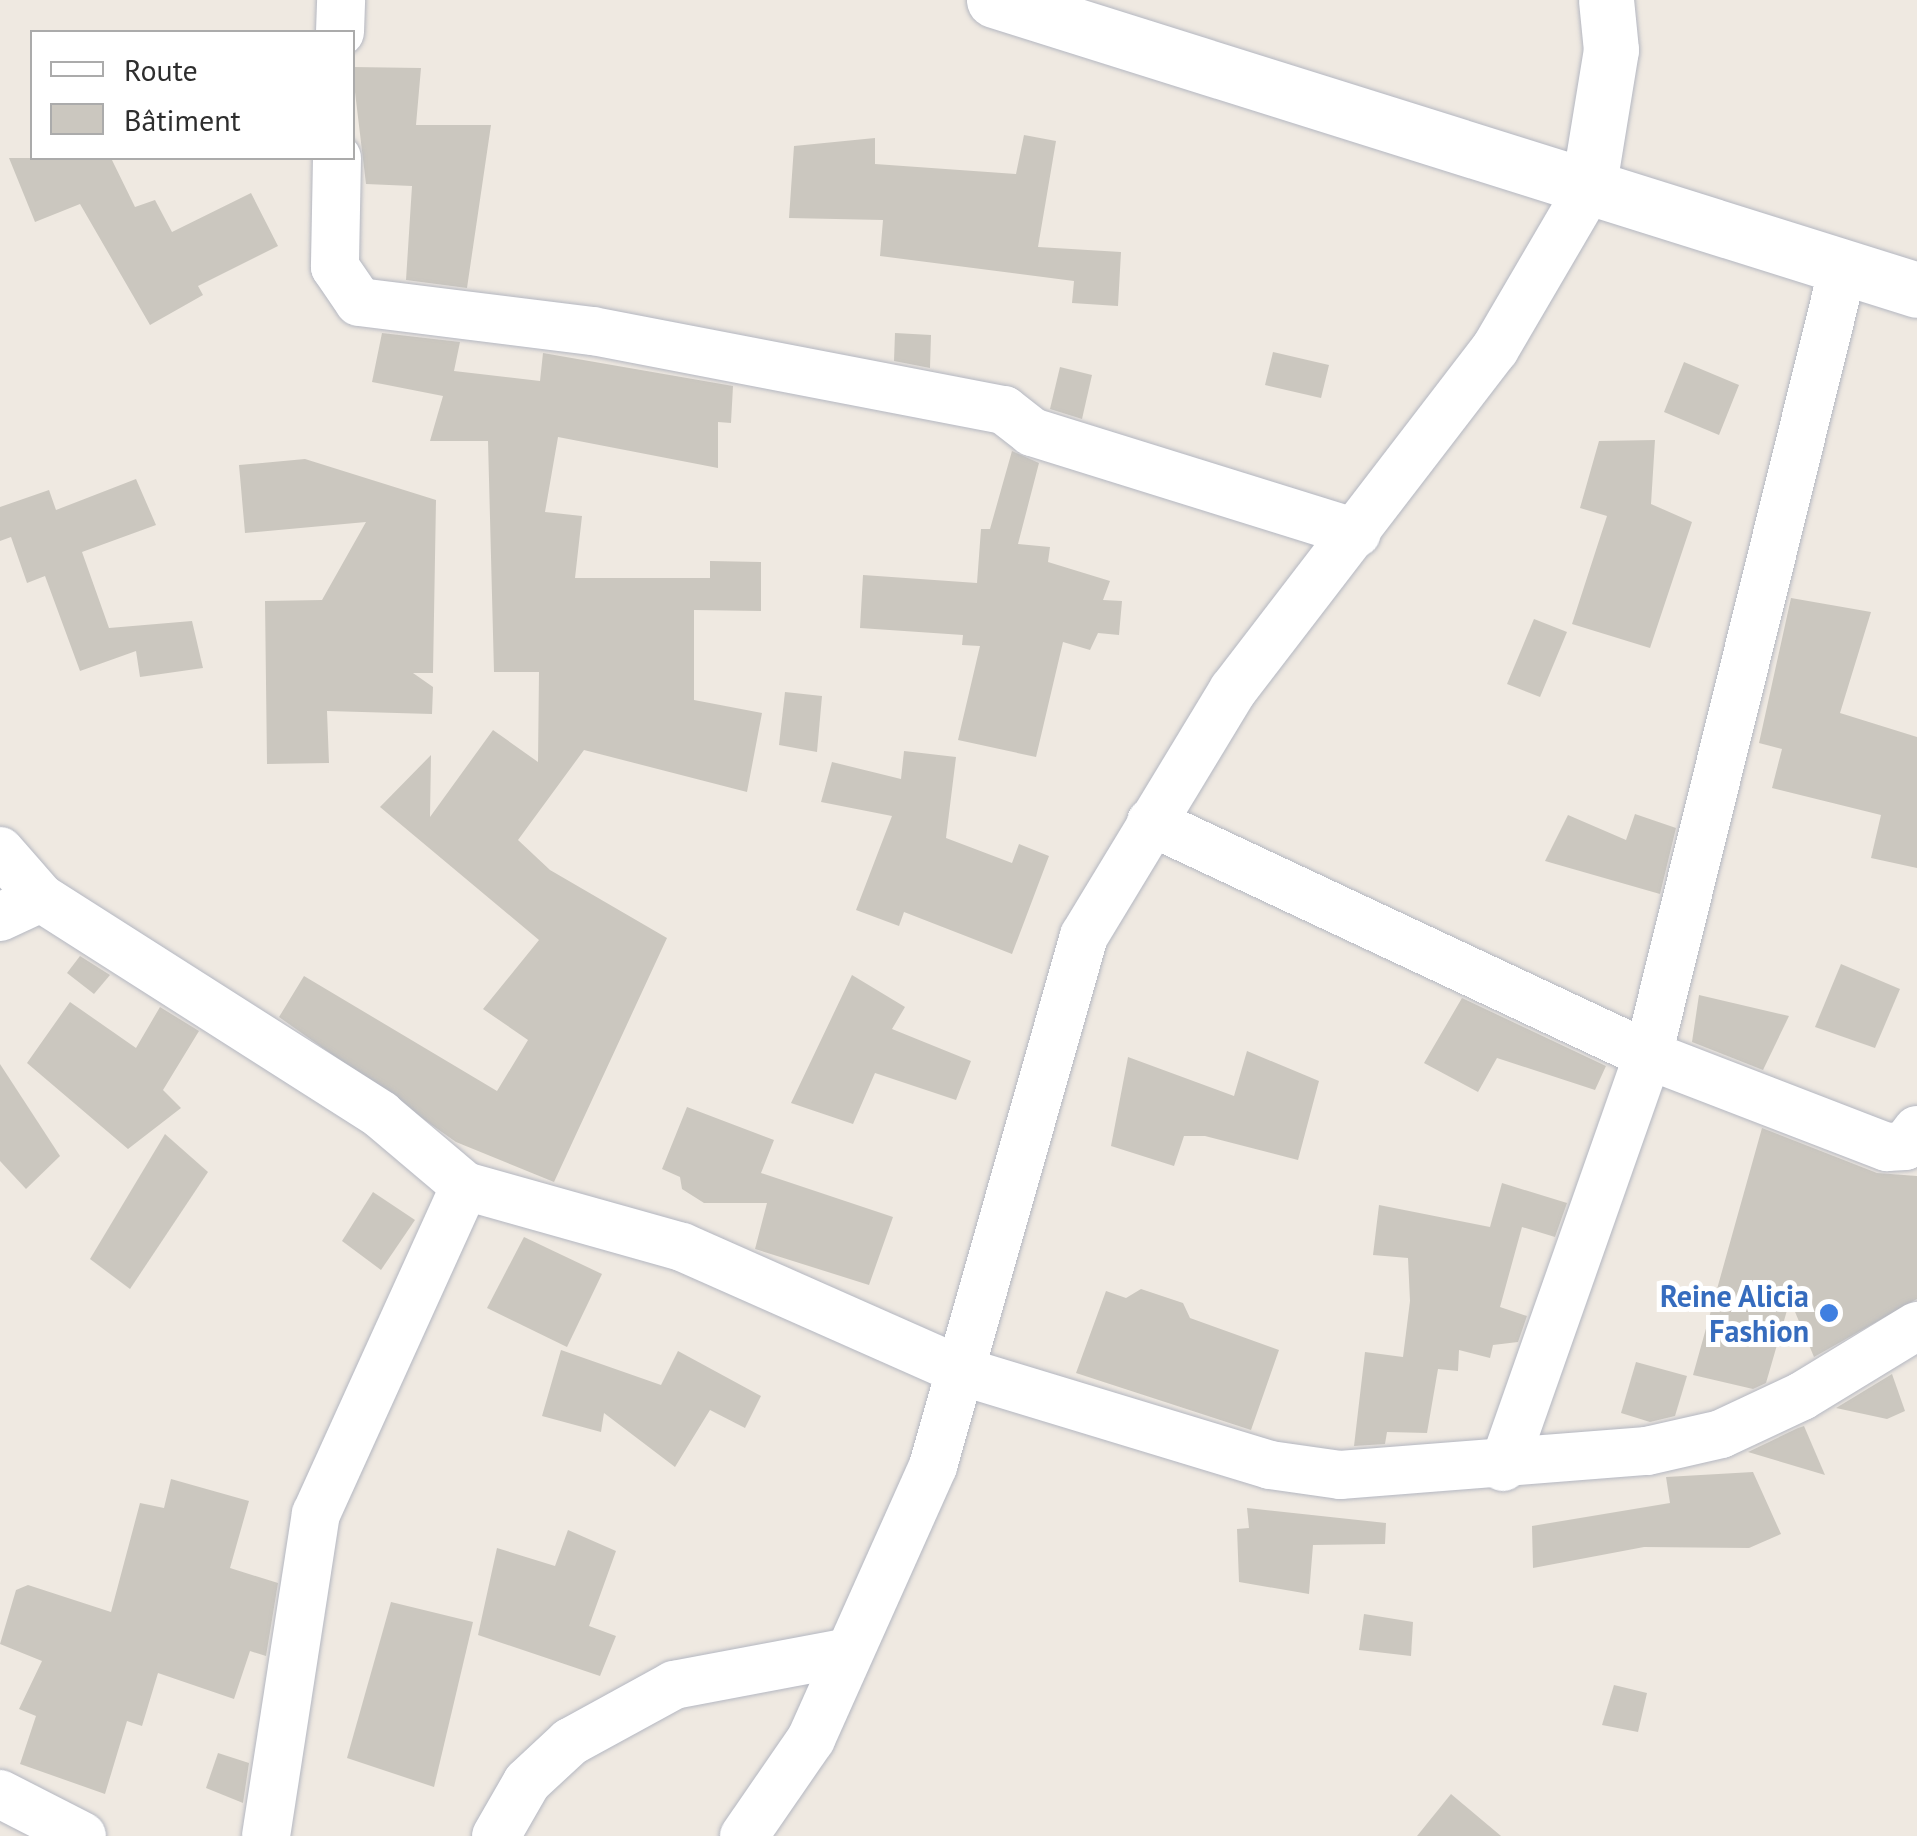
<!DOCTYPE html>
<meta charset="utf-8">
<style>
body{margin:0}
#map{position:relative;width:1917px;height:1836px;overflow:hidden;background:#efe9e1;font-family:"PT Sans",sans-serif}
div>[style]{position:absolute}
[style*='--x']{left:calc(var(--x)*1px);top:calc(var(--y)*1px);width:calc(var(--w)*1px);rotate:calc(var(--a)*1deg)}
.building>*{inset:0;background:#cbc7bf}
.roads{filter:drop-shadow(0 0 2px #b4b7c1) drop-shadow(0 0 2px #b4b7c1)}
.minor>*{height:48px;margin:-24px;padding:0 24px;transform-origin:24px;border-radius:24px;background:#fff}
.tertiary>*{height:55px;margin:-27.5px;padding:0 27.5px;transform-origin:27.5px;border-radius:27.5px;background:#fff}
.dots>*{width:28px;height:28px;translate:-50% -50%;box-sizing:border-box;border:5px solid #fff;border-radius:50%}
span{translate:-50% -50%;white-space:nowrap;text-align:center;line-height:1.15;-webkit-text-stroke:10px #fff;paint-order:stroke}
.shop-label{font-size:30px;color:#366cbe;font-weight:700}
.right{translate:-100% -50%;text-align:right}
.legend{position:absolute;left:30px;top:30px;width:325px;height:130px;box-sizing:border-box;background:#fff;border:2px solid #ababab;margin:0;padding:12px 18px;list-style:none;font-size:30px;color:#2e2e2e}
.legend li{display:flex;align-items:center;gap:20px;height:50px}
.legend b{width:50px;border:2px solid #ababab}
</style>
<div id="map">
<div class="building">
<i style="clip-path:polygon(352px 67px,421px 68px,416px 125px,491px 125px,467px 288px,406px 280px,412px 186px,366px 184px)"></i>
<i style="clip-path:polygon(1024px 135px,1056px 141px,1038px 247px,1121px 252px,1118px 306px,1072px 303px,1074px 281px,880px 256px,883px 220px,789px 218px,794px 146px,875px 138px,875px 164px,1016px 174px)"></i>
<i style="clip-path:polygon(9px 158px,111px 158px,135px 207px,155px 200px,172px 232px,251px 193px,278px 246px,198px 286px,203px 295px,150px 325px,80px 204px,35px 222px)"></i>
<i style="clip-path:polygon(382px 333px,460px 342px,454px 371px,540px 381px,543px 353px,733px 386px,731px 423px,718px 422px,718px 468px,558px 437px,545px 512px,582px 516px,575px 578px,710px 578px,710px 561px,761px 562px,761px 611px,694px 610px,694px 700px,762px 713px,747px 792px,584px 750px,518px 840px,550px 870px,667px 938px,554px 1182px,456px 1142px,279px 1017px,304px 976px,497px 1091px,528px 1040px,483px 1009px,539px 940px,380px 807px,431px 755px,430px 817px,493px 730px,538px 762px,539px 672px,494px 672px,488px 441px,430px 441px,443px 396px,372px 382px)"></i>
<i style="clip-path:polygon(895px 333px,931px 335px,930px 368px,894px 361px)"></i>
<i style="clip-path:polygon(1273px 352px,1329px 365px,1321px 398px,1265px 385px)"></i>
<i style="clip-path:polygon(1684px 362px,1739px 385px,1719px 435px,1664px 412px)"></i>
<i style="clip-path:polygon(1060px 367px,1092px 375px,1082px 419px,1050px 409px)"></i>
<i style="clip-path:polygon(1655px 440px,1651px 504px,1692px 522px,1650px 648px,1572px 624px,1607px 516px,1580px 508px,1599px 441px)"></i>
<i style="clip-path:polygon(1012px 451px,1039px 463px,1018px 544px,1050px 547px,1048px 562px,1110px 581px,1103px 600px,1122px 601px,1119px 635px,1098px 633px,1090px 650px,1063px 642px,1036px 757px,958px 740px,980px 646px,962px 645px,963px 635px,860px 628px,863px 575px,977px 583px,981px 529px,990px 529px)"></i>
<i style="clip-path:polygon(305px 459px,436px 500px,433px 673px,413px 673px,433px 687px,432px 714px,327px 711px,329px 763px,267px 764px,265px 601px,322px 600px,366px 522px,245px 533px,239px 465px)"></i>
<i style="clip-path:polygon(136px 479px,156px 525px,82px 552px,109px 628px,192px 621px,203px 668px,140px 677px,136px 651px,80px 671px,45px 576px,27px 583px,11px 537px,0 541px,0 507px,49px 490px,56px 510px)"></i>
<i style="clip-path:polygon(1791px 598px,1871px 612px,1840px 713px,1917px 737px,1917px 868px,1871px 858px,1881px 815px,1772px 788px,1782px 749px,1759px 743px)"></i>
<i style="clip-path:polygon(1534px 619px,1567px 632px,1540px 697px,1507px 684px)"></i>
<i style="clip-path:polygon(785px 692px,822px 696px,817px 752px,779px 745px)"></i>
<i style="clip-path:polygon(904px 751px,956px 757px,946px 838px,1012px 863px,1019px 844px,1049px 856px,1012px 954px,904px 912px,899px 926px,856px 910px,892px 816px,821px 802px,832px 762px,901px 779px)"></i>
<i style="clip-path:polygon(1635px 814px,1676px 828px,1660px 894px,1545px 861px,1568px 815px,1626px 840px)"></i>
<i style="clip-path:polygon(80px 956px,110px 975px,94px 994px,67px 973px)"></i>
<i style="clip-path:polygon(1841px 964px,1900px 989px,1875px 1048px,1815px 1027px)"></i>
<i style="clip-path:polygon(852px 975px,905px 1007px,892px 1029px,971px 1061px,956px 1100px,875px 1073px,853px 1124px,791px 1103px)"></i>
<i style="clip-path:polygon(1699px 995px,1789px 1016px,1763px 1070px,1692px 1042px)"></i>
<i style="clip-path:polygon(1462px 998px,1606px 1066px,1595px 1090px,1497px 1058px,1478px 1092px,1424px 1063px)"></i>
<i style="clip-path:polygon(70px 1002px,136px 1048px,160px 1007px,199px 1031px,163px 1090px,181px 1108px,128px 1149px,27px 1063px)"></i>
<i style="clip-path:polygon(1247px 1051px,1319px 1081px,1298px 1160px,1205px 1136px,1184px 1136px,1174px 1166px,1111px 1146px,1128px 1057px,1234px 1096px)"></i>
<i style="clip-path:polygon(0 1064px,60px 1156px,26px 1189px,0 1161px)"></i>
<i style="clip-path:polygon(687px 1107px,774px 1140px,761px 1173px,893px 1217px,869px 1285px,755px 1249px,767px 1203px,704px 1203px,682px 1189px,680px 1177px,662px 1169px)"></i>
<i style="clip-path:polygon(1762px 1128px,1877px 1173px,1917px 1176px,1917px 1299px,1814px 1357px,1790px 1300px,1766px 1383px,1753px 1389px,1693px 1375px)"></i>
<i style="clip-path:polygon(165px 1134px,208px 1172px,130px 1289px,90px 1259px)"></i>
<i style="clip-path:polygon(1502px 1183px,1567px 1203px,1555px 1237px,1522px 1227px,1500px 1307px,1527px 1316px,1518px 1342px,1493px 1345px,1490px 1358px,1459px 1350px,1458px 1371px,1438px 1369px,1427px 1433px,1387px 1432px,1385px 1444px,1354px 1446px,1365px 1352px,1403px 1357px,1410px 1301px,1408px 1258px,1373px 1255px,1379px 1205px,1490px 1227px)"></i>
<i style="clip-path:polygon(373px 1192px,415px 1220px,381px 1270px,342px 1241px)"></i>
<i style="clip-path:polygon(524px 1237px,602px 1274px,567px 1347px,487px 1308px)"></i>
<i style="clip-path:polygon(1141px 1289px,1183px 1303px,1190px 1318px,1279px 1350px,1251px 1430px,1076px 1373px,1106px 1291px,1126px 1298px)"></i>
<i style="clip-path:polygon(561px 1350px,661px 1385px,678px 1351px,761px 1396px,745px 1428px,710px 1410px,675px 1467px,604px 1413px,601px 1432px,542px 1416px)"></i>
<i style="clip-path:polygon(1636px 1362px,1687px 1376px,1675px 1416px,1650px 1422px,1621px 1413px)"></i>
<i style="clip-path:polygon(1892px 1374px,1905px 1411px,1887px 1419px,1836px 1408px)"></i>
<i style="clip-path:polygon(1804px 1426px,1825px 1475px,1748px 1452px,1798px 1428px)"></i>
<i style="clip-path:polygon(1753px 1472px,1781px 1534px,1749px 1548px,1644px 1547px,1533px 1568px,1532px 1526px,1670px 1503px,1666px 1477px)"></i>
<i style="clip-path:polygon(171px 1479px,249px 1501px,230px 1568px,278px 1583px,266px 1656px,250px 1651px,234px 1699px,158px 1673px,142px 1726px,127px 1721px,105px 1794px,20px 1764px,36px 1716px,19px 1709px,42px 1661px,0 1644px,16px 1590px,28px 1585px,111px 1612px,140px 1503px,164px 1508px)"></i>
<i style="clip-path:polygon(1247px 1508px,1386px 1523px,1385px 1544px,1313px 1545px,1309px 1594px,1239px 1582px,1237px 1529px,1249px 1528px)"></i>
<i style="clip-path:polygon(568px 1530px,616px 1551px,589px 1626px,616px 1636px,600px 1676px,478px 1635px,497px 1548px,555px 1566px)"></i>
<i style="clip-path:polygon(391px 1602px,473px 1622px,434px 1787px,347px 1758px)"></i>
<i style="clip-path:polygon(1364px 1614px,1413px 1622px,1411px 1656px,1359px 1650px)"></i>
<i style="clip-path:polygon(1614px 1685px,1647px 1693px,1638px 1732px,1602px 1725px)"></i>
<i style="clip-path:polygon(218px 1753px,249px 1763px,243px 1803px,206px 1788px)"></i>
<i style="clip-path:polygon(1451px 1794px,1501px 1836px,1417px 1836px)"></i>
</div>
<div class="roads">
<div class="minor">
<i style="--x:340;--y:32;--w:32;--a:-88"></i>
<i style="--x:337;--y:158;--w:109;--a:91.1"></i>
<i style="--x:335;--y:267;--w:42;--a:55.6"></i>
<i style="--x:359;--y:302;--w:236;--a:7.1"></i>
<i style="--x:593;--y:331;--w:419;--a:10.9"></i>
<i style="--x:1004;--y:410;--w:36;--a:38"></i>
<i style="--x:1032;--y:432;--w:340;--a:17.3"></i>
<i style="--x:1151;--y:822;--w:549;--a:25.12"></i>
<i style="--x:1648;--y:1055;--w:256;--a:21.1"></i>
<i style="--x:1887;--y:1147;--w:18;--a:-3"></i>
<i style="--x:1905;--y:1146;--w:20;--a:-53"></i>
<i style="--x:0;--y:851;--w:62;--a:48.9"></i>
<i style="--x:41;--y:898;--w:403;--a:32.5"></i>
<i style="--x:381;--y:1115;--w:110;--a:40.2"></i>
<i style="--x:465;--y:1186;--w:225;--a:15.7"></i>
<i style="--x:682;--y:1247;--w:308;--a:23.9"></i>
<i style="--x:964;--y:1372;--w:320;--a:16.9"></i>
<i style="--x:1270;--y:1465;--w:71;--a:8.1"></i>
<i style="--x:1340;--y:1475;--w:308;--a:-4.5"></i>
<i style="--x:1647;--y:1451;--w:76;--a:-12.9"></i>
<i style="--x:1721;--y:1434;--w:89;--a:-25.1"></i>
<i style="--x:1802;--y:1396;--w:135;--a:-31.3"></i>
<i style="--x:0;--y:917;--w:45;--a:-24.9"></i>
<i style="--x:1503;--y:1467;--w:437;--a:-70.6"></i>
<i style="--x:1648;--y:1055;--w:811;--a:-76.08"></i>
<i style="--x:0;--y:1794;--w:92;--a:27.1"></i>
<i style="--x:266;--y:1836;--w:326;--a:-81.2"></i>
<i style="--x:316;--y:1514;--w:360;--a:-65.6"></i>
<i style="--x:496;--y:1836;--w:62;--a:-60.1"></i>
<i style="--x:527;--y:1782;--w:59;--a:-42.9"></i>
<i style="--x:570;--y:1742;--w:119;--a:-28.7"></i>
<i style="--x:674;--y:1685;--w:178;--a:-10.7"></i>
<i style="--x:744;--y:1836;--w:118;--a:-55.4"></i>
<i style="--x:811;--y:1739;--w:299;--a:-65.9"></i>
<i style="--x:933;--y:1466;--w:551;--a:-74.1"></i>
<i style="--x:1084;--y:936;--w:288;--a:-58.8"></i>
<i style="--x:1233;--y:690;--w:430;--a:-52.5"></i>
<i style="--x:1495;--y:349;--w:184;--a:-59.7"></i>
</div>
<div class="tertiary">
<i style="--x:994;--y:0;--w:967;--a:17.44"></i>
<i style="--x:1588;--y:190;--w:142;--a:-80.7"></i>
<i style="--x:1611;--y:50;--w:50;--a:-95.7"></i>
</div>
</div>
<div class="dots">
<i style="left:1829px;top:1313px;background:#3f7fe0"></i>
</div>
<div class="shop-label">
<span class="right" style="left:1809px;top:1313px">Reine Alicia<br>Fashion</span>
</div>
<ul class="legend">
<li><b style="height:12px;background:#fff"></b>Route</li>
<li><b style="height:28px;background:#cbc7bf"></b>Bâtiment</li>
</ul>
</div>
